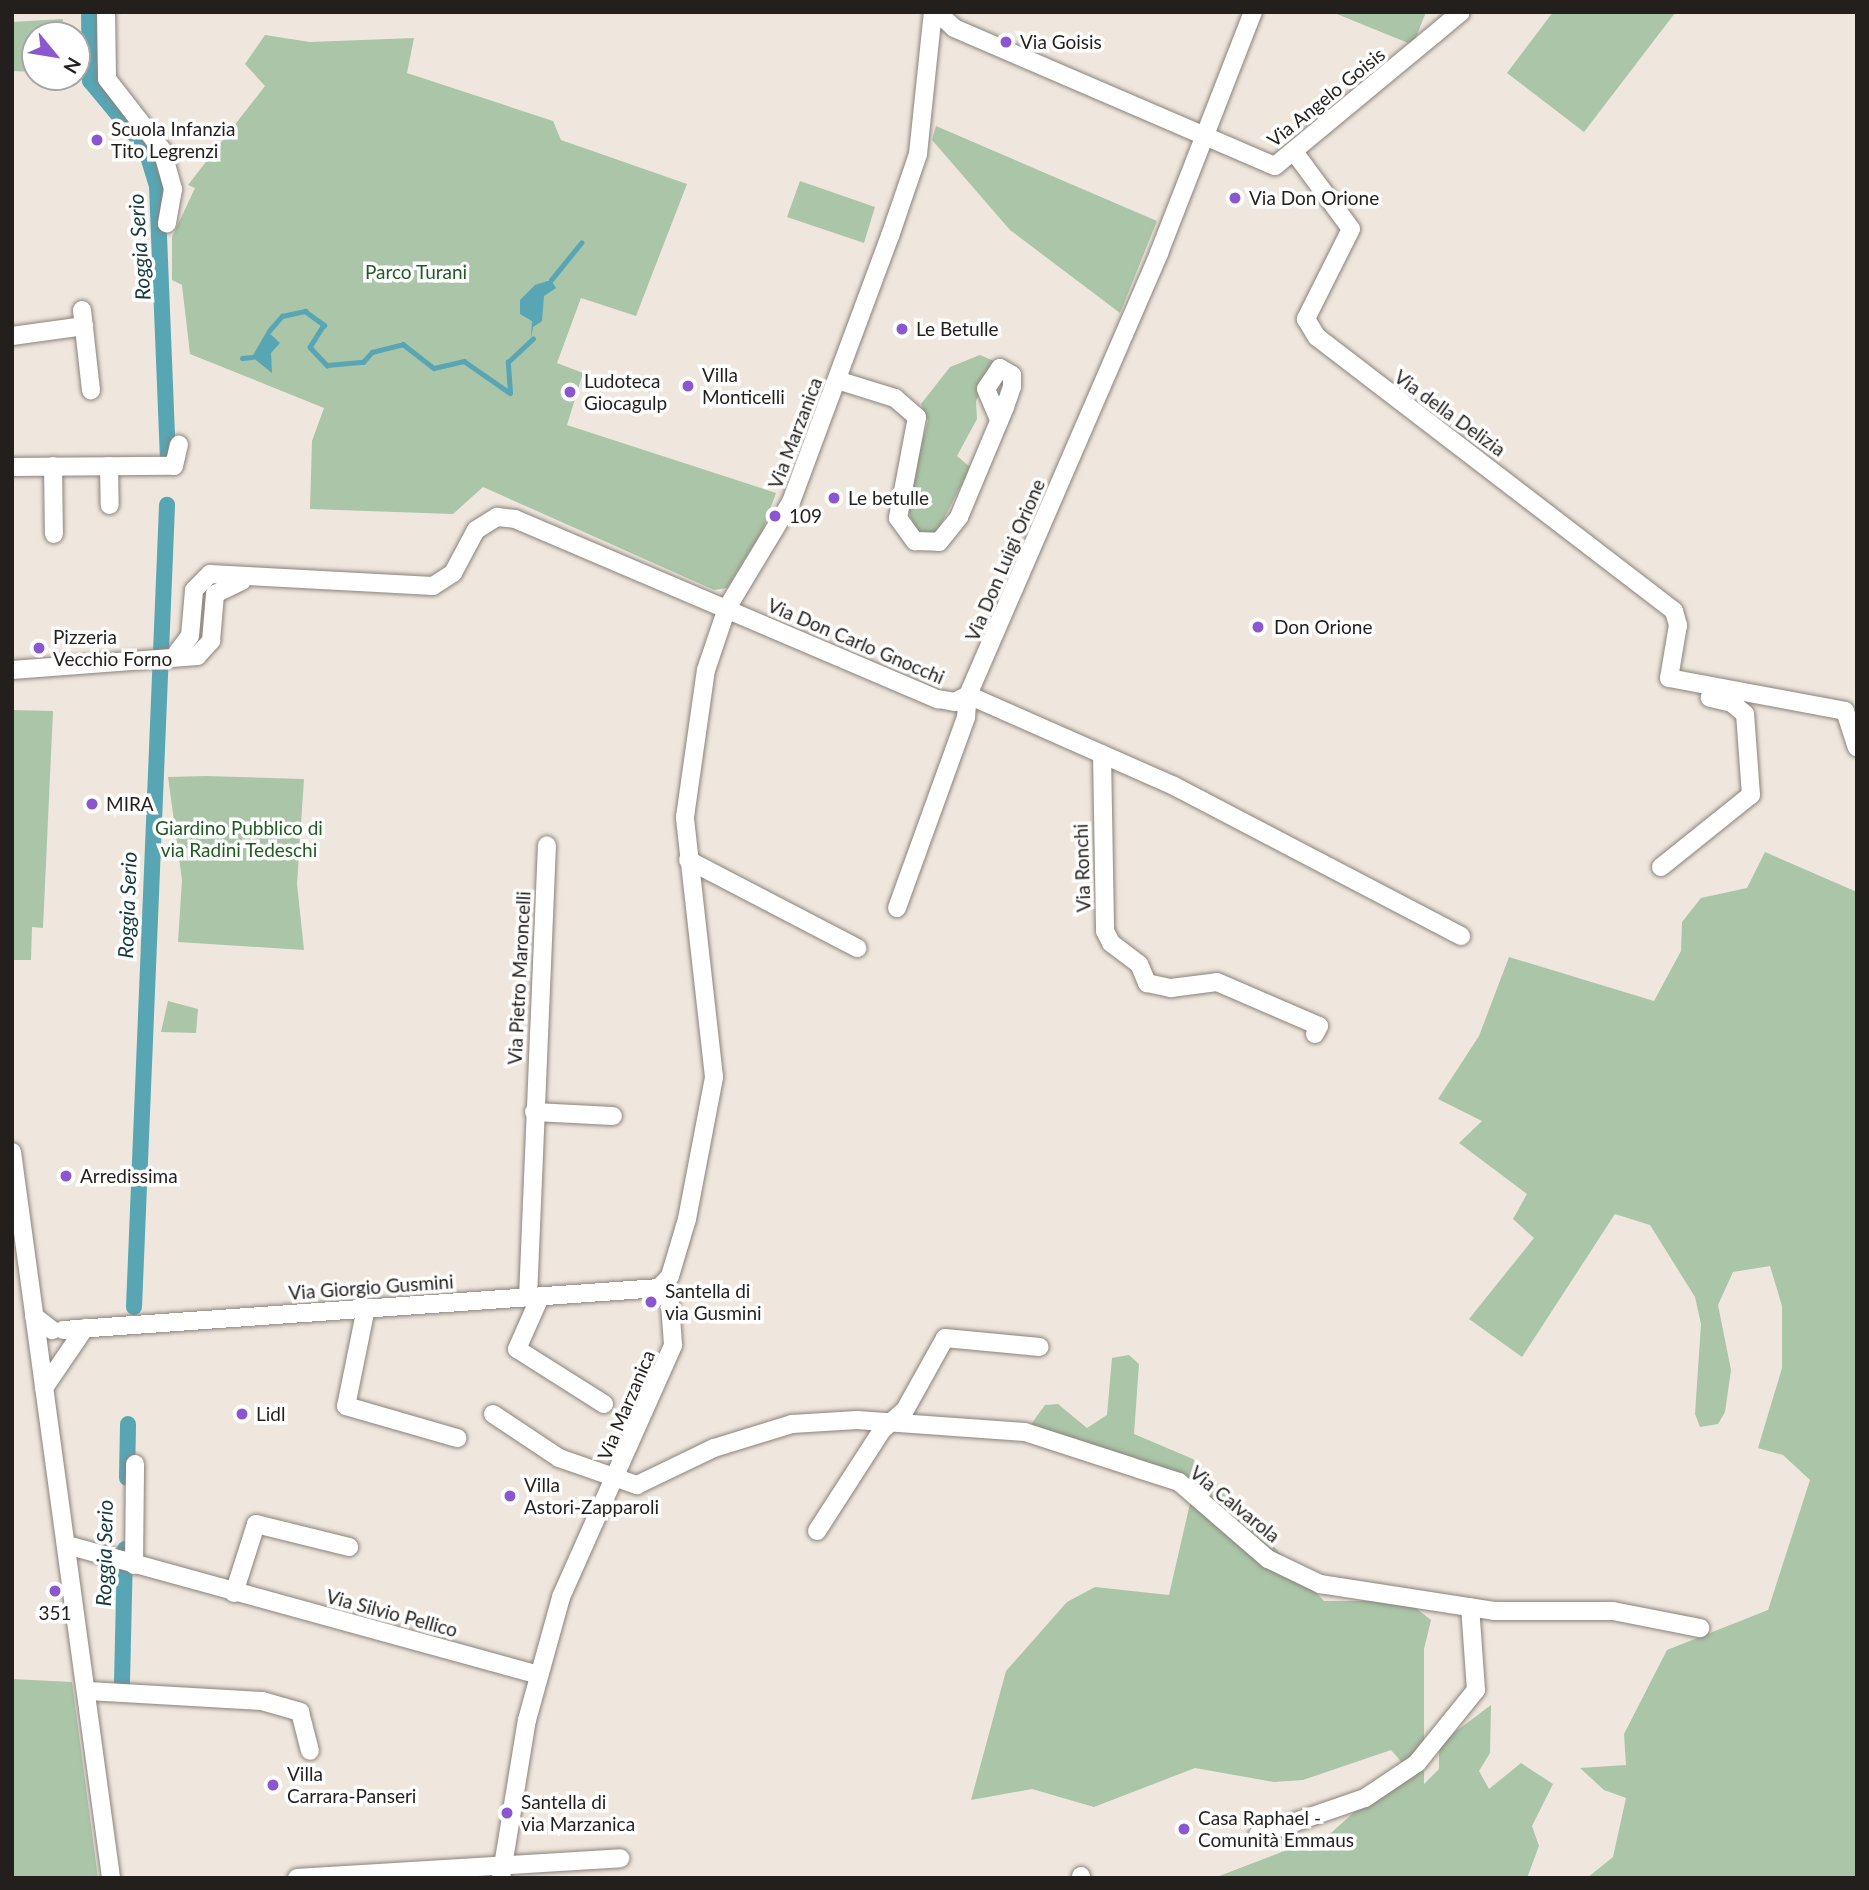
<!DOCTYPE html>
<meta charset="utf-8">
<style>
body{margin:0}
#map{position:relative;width:1869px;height:1890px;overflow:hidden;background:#efe7de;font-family:Lato,sans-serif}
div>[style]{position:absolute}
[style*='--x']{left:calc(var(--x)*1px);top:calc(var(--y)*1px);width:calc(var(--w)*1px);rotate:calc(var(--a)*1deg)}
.green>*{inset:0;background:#aac5a8}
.water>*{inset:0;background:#58a5b4}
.stream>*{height:4.5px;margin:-2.25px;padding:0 2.25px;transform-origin:2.25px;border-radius:2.25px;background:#58a5b4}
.canal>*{height:16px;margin:-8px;padding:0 8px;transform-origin:8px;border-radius:8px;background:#58a5b4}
.roads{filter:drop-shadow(0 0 2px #8a827a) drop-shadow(0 0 2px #8a827a)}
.minor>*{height:18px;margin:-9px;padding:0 9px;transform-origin:9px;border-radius:9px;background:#fff}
.dots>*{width:19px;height:19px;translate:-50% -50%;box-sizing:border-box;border:4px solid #fff;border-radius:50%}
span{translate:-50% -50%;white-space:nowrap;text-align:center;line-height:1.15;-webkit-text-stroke:7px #fff;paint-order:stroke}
.poi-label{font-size:19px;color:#221f1c}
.left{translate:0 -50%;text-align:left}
.street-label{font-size:19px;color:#221f1c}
.park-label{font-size:19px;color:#205b21}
.water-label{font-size:21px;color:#143940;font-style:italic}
.frame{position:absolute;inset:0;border:14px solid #221f1c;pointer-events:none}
.north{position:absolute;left:21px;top:21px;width:70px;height:70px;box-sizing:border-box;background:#fff;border:2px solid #a7a5a4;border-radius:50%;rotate:120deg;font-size:19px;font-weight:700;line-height:28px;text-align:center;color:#221f1c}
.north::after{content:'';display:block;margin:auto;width:24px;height:32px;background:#8b57d0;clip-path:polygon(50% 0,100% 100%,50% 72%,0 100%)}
</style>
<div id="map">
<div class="green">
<i style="clip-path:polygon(1332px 12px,1426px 12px,1413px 45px)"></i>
<i style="clip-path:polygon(1553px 12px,1675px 13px,1584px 132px,1507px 73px)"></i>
<i style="clip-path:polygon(63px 19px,62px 35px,35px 35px,35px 72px,12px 71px,12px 22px)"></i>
<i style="clip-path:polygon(265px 35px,310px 42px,414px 38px,407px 73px,553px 121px,561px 140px,687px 184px,636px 316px,581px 298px,557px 363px,583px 373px,567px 425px,776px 493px,762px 532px,727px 588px,714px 590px,483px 487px,453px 514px,310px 509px,312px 441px,324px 408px,190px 354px,182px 285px,172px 280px,172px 237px,195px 188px,188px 185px,265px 86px,245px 64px)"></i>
<i style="clip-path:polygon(936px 126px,1157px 221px,1120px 313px,1010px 230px,932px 140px)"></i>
<i style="clip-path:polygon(800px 181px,875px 207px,864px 243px,787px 217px)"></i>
<i style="clip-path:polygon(980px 355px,994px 361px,976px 401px,977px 419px,957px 456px,970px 467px,967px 474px,936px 534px,916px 532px,905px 501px,928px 421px,921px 404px,950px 367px)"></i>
<i style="clip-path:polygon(12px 710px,53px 711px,43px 928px,32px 927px,31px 960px,12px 960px)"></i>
<i style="clip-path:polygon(206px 776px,304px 779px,297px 884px,304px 950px,178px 942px,182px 880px,168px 777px)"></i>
<i style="clip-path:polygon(1765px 852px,1857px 892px,1857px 1878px,1587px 1878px,1613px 1857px,1626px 1798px,1604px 1790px,1580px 1768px,1626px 1765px,1624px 1734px,1667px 1650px,1768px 1610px,1810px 1480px,1783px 1455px,1758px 1448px,1782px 1368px,1782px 1306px,1770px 1266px,1733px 1272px,1718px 1305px,1731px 1370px,1725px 1412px,1718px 1424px,1700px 1427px,1695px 1414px,1701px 1324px,1695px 1297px,1650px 1225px,1615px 1214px,1522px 1357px,1469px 1319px,1534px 1238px,1513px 1219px,1527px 1194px,1459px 1143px,1482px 1121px,1438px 1099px,1479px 1036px,1509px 957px,1654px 1001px,1681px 951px,1682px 922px,1701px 898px,1747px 888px)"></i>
<i style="clip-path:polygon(168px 1001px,198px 1009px,196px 1033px,161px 1032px)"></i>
<i style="clip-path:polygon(1129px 1355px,1139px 1364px,1134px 1434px,1193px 1459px,1324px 1601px,1407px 1601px,1431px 1620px,1424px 1649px,1424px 1784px,1439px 1769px,1439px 1744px,1491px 1705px,1490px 1753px,1479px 1771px,1489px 1789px,1521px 1763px,1553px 1784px,1532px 1826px,1539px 1846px,1527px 1878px,1214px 1878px,1331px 1833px,1405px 1766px,1391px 1750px,1303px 1780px,1274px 1782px,1195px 1768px,1094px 1807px,1032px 1789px,971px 1800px,1006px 1671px,1067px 1602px,1095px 1587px,1169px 1595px,1191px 1499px,1166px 1468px,1029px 1427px,1045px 1405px,1058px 1404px,1087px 1428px,1107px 1415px,1112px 1358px)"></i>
<i style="clip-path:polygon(12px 1679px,72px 1682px,98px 1878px,12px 1878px)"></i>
</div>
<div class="water">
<i style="clip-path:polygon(551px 280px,556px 288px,544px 296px,542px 321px,533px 327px,531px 339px,532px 321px,520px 314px,520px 300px,535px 285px)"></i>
<i style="clip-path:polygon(267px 331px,280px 343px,271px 353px,272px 373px,252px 357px)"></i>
</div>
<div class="stream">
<i style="--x:551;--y:280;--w:48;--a:-51"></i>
<i style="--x:269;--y:331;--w:20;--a:-49"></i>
<i style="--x:282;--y:316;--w:24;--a:-12"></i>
<i style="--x:305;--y:311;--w:24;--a:36"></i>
<i style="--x:324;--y:325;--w:26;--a:122"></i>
<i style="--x:310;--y:347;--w:25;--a:47"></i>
<i style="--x:327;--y:365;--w:36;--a:-5"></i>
<i style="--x:363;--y:362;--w:13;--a:-48"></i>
<i style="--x:372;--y:352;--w:32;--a:-14"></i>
<i style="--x:403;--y:344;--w:39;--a:38"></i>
<i style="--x:434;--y:368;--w:31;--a:-13"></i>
<i style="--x:464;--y:361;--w:56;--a:34.8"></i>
<i style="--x:510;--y:393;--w:31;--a:-94"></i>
<i style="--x:508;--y:362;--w:34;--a:-43"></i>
<i style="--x:242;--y:358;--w:10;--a:-6"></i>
</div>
<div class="canal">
<i style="--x:89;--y:12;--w:69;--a:89.2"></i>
<i style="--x:90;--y:81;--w:86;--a:50.2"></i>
<i style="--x:145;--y:147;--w:41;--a:72.9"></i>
<i style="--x:157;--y:186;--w:271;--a:87.7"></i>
<i style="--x:134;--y:1307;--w:803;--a:-87.64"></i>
<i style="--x:127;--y:1478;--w:54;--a:-88.9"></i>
<i style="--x:122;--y:1683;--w:134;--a:-88.7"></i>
</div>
<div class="roads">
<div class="minor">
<i style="--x:106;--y:12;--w:67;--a:89.1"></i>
<i style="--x:107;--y:79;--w:90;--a:52.2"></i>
<i style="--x:162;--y:150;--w:41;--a:74.2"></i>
<i style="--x:173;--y:189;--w:35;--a:100"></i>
<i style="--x:937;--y:12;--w:23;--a:43"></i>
<i style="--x:954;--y:28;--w:349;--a:23.3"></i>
<i style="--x:1275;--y:166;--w:241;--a:-39.6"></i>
<i style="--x:1295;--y:153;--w:94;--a:53.6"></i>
<i style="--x:1351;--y:229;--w:101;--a:116.6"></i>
<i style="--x:1306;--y:319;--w:21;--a:59"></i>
<i style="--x:1317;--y:337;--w:450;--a:37.5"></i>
<i style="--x:1674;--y:611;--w:15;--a:74"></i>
<i style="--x:1678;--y:625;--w:54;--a:99.6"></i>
<i style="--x:1669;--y:678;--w:179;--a:10.6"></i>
<i style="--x:1845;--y:711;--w:38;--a:72"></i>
<i style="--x:82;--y:310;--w:81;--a:83.6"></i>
<i style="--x:12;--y:336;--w:73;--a:-7.9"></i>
<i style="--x:837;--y:380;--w:61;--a:17.2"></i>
<i style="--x:895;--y:398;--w:29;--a:41"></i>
<i style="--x:917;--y:417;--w:103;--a:100.7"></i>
<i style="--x:898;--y:518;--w:29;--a:54"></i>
<i style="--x:915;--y:541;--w:24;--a:2"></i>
<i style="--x:939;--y:542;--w:32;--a:-51"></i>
<i style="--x:959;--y:517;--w:119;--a:-67.3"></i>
<i style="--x:1005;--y:407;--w:21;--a:-71"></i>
<i style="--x:1012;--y:387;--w:12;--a:-90"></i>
<i style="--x:1012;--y:375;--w:14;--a:-150"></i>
<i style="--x:1000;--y:368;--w:25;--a:124"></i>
<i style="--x:986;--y:389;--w:34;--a:67"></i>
<i style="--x:53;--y:466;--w:68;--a:89.2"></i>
<i style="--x:109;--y:466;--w:39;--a:89"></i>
<i style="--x:12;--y:467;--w:162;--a:-0.4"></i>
<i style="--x:174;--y:466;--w:22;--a:-77"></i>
<i style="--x:177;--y:653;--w:21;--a:-53"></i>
<i style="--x:190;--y:636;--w:46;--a:-85"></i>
<i style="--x:194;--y:590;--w:23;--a:-45"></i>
<i style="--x:210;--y:574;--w:223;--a:3.1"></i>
<i style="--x:433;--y:586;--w:24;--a:-33"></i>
<i style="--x:453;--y:573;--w:49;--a:-61.9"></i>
<i style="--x:476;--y:530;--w:25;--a:-32"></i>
<i style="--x:497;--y:517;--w:18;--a:6"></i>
<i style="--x:515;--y:519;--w:460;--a:23.1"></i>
<i style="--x:938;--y:699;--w:17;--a:10"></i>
<i style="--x:955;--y:702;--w:15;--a:-28"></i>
<i style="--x:12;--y:670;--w:186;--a:-4.3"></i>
<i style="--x:197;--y:656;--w:21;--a:-47"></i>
<i style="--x:211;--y:641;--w:47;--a:-85.1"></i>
<i style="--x:215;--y:594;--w:30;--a:-26"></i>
<i style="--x:968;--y:695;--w:225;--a:23.8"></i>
<i style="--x:1174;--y:786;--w:324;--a:27.6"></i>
<i style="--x:1102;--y:754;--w:177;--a:89"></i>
<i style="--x:1105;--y:931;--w:13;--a:63"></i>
<i style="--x:1111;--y:943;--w:35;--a:37"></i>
<i style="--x:1139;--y:964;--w:21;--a:67"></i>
<i style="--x:1147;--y:983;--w:25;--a:12"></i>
<i style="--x:1171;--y:988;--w:46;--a:-7.4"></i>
<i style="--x:1217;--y:982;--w:111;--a:23.3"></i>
<i style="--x:1319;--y:1026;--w:9;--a:117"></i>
<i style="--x:688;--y:860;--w:191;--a:27.5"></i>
<i style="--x:1661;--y:867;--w:115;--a:-38.7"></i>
<i style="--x:1751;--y:795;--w:81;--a:-94.2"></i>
<i style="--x:1745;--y:714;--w:17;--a:-140"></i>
<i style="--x:1732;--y:703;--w:23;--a:-167"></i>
<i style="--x:897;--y:908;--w:203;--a:-70.1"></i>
<i style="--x:966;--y:717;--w:22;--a:-85"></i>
<i style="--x:968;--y:695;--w:482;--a:-66.6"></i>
<i style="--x:1159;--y:253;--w:259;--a:-68.7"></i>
<i style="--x:534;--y:1112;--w:79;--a:2.9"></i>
<i style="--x:12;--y:1152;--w:733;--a:82.23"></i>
<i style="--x:659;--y:1288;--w:16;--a:-47"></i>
<i style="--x:670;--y:1276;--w:59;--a:-73.4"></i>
<i style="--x:687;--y:1219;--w:145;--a:-79.2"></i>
<i style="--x:714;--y:1077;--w:262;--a:-96.4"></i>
<i style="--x:685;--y:817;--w:148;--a:-81.9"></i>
<i style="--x:706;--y:670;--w:65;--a:-71.3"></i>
<i style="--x:727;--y:608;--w:124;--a:-58.9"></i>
<i style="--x:791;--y:502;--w:284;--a:-69.6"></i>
<i style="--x:890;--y:236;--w:87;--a:-71.1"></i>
<i style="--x:918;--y:154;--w:143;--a:-84"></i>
<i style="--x:540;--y:1297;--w:57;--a:113.9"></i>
<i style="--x:517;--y:1349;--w:103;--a:32.3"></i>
<i style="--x:528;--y:1298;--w:453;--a:-87.6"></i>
<i style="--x:366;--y:1308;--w:100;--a:101.5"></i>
<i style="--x:346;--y:1406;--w:116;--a:16.1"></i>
<i style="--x:34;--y:1316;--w:23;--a:38"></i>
<i style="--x:63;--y:1330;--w:597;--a:-4.03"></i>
<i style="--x:44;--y:1388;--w:73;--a:-55.7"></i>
<i style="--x:493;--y:1414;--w:79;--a:33.7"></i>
<i style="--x:559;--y:1458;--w:83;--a:19.1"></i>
<i style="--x:637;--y:1485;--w:85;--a:-25.7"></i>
<i style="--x:714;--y:1448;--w:82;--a:-17.1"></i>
<i style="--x:792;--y:1424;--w:65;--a:-3.5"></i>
<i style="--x:857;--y:1420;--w:168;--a:4.1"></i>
<i style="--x:1025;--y:1432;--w:162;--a:18"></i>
<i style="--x:1179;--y:1482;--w:118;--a:40.9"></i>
<i style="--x:1268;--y:1559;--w:58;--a:25.7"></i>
<i style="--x:1320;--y:1584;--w:176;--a:8.8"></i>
<i style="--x:1494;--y:1611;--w:119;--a:0"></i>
<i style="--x:1613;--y:1611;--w:89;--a:11.1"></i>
<i style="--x:817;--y:1531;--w:120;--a:-57.2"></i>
<i style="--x:882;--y:1430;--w:30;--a:-41"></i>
<i style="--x:905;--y:1410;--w:82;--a:-60.9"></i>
<i style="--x:945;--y:1338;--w:95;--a:5.4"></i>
<i style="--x:67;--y:1545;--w:490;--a:15.4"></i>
<i style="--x:134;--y:1565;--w:101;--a:-89.4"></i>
<i style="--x:234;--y:1593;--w:72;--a:-72.3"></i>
<i style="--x:256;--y:1524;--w:96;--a:13.9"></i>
<i style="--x:88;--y:1691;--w:174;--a:3.3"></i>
<i style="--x:262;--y:1701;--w:40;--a:16"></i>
<i style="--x:300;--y:1712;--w:40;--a:75.6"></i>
<i style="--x:1258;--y:1835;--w:113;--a:-19.1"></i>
<i style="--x:1365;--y:1798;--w:63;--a:-33.9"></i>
<i style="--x:1417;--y:1763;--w:94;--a:-51.1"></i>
<i style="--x:1476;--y:1690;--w:83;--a:-94.1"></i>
<i style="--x:1081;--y:1876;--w:2;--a:90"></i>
<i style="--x:297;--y:1878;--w:324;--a:-3.5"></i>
<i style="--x:501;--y:1878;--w:160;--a:-80.7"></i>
<i style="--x:527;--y:1720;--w:128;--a:-74.5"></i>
<i style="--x:561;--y:1597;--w:276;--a:-66"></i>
<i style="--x:673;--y:1345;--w:42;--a:-94.1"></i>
<i style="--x:670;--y:1303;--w:19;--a:-126"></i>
</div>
</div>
<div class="dots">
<i style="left:1006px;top:42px;background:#8b57d0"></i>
<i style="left:97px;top:140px;background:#8b57d0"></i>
<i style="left:1235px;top:198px;background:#8b57d0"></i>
<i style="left:902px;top:329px;background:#8b57d0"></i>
<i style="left:688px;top:386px;background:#8b57d0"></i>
<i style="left:570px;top:392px;background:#8b57d0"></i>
<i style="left:834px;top:498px;background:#8b57d0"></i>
<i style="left:775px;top:516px;background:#8b57d0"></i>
<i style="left:1258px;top:627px;background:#8b57d0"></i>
<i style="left:39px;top:648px;background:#8b57d0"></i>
<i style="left:92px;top:804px;background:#8b57d0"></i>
<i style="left:66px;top:1176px;background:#8b57d0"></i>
<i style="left:651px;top:1302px;background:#8b57d0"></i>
<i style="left:242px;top:1414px;background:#8b57d0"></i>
<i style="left:510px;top:1496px;background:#8b57d0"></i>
<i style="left:55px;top:1591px;background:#8b57d0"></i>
<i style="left:273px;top:1785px;background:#8b57d0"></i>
<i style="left:507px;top:1813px;background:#8b57d0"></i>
<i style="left:1184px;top:1829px;background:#8b57d0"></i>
</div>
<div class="poi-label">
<span class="left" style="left:1020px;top:42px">Via Goisis</span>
<span class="left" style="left:111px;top:140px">Scuola Infanzia<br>Tito Legrenzi</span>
<span class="left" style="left:1249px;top:198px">Via Don Orione</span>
<span class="left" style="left:916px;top:329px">Le Betulle</span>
<span class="left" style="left:702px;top:386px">Villa<br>Monticelli</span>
<span class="left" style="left:584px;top:392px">Ludoteca<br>Giocagulp</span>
<span class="left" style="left:848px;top:498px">Le betulle</span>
<span class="left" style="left:789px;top:516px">109</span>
<span class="left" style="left:1274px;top:627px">Don Orione</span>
<span class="left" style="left:53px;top:648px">Pizzeria<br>Vecchio Forno</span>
<span class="left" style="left:106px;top:804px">MIRA</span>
<span class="left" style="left:80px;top:1176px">Arredissima</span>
<span class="left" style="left:665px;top:1302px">Santella di<br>via Gusmini</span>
<span class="left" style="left:256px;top:1414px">Lidl</span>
<span class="left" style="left:524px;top:1496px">Villa<br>Astori-Zapparoli</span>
<span style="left:55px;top:1613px">351</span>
<span class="left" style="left:287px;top:1785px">Villa<br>Carrara-Panseri</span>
<span class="left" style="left:521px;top:1813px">Santella di<br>via Marzanica</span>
<span class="left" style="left:1198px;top:1829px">Casa Raphael -<br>Comunità Emmaus</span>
</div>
<div class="street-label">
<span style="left:1326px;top:97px;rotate:-39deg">Via Angelo Goisis</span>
<span style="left:1450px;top:413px;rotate:36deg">Via della Delizia</span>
<span style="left:795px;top:433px;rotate:-69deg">Via Marzanica</span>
<span style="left:1005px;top:560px;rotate:-67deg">Via Don Luigi Orione</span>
<span style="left:856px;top:641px;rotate:23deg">Via Don Carlo Gnocchi</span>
<span style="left:1082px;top:868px;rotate:-92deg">Via Ronchi</span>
<span style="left:519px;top:978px;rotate:-87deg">Via Pietro Maroncelli</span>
<span style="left:371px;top:1287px;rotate:-4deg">Via Giorgio Gusmini</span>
<span style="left:626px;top:1405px;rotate:-67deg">Via Marzanica</span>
<span style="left:1235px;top:1504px;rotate:39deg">Via Calvarola</span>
<span style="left:392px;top:1613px;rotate:15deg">Via Silvio Pellico</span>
</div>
<div class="park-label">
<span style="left:416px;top:272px">Parco Turani</span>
<span style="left:239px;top:839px">Giardino Pubblico di<br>via Radini Tedeschi</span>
</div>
<div class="water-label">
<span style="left:139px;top:247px;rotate:-94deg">Roggia Serio</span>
<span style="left:127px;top:905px;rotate:-88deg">Roggia Serio</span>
<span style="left:104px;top:1553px;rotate:-89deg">Roggia Serio</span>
</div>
<div class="frame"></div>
<div class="north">N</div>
</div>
